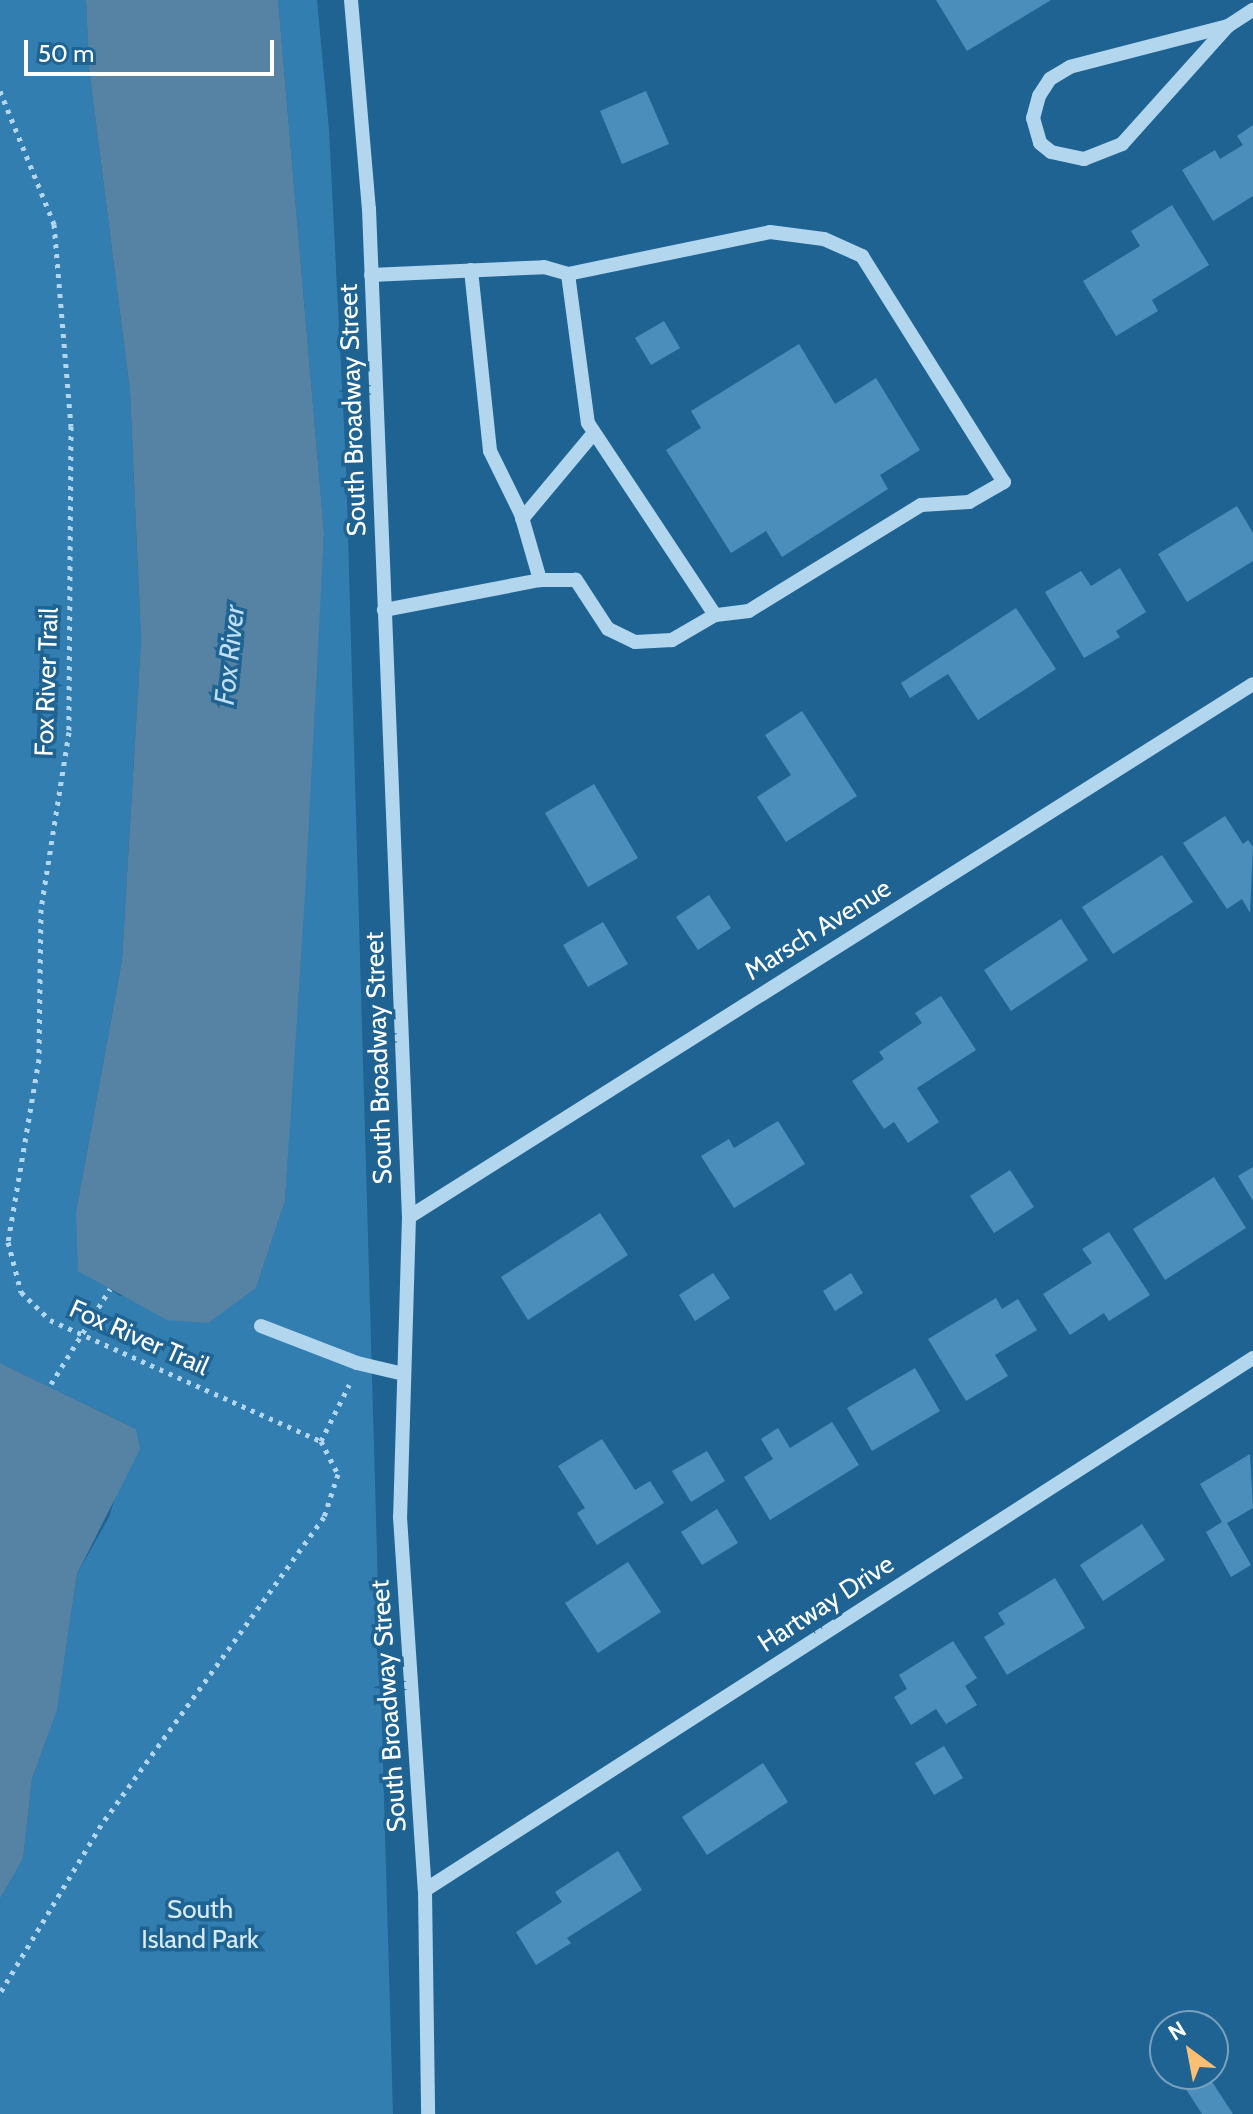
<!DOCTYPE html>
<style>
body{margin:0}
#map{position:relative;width:1253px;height:2114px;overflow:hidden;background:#1f6393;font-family:Cabin,sans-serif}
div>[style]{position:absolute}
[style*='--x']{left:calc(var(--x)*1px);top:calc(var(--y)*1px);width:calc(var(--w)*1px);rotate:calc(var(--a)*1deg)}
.green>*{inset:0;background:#337eb0}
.water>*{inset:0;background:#5683a4}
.building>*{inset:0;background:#4c8ebb}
.path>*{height:5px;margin-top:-2.5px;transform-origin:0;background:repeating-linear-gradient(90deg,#b1d6ee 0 4px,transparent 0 10px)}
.minor>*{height:14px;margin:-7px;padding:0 7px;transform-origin:7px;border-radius:7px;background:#b1d6ee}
span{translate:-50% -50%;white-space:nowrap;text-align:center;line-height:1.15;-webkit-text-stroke:7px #1f6393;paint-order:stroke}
.street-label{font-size:26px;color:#fff}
.park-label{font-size:26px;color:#d7ecfa}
.water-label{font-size:28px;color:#bedff5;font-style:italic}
.north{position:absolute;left:1149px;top:2010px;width:80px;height:80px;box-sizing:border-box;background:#1f6393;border:2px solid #79a1be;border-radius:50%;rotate:328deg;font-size:22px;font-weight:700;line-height:32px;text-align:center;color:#fff}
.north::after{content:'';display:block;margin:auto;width:28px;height:36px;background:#fbbf72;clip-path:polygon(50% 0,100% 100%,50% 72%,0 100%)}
.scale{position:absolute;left:24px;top:40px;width:250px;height:36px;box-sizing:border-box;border:4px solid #fff;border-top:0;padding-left:10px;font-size:24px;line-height:28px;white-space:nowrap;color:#fff;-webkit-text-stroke:6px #1f6393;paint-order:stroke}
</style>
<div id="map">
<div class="green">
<i style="clip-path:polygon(0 0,86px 0,89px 69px,130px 391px,141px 640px,122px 960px,76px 1212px,110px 1289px,120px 1296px,256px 1288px,285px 1201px,324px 533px,278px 0,317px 0,329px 130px,346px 466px,393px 2114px,0 2114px,0 1899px,23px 1857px,32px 1779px,57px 1709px,77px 1574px,109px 1517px,136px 1429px,0 1363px)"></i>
</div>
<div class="water">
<i style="clip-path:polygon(86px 0,278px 0,324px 533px,305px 895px,285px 1201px,256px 1288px,208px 1323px,167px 1320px,78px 1271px,76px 1212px,122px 960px,141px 640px,130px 391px,89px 69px)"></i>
<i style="clip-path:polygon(0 1363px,136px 1429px,140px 1449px,77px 1574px,57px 1710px,32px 1779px,23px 1858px,0 1899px)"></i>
</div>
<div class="building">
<i style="clip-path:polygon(936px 0,1051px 0,967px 51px)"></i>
<i style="clip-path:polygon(646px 91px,669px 144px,622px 164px,600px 111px)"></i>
<i style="clip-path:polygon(1253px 125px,1253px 196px,1213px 221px,1182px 170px,1215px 150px,1220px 159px,1243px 145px,1237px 136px)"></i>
<i style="clip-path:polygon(1172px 205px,1209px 265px,1152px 300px,1158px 311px,1116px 336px,1083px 281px,1140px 246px,1131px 231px)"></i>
<i style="clip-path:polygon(664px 321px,680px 348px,651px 365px,635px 338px)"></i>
<i style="clip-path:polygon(799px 344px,835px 404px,876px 378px,920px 450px,880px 475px,888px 489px,782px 557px,766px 531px,731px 553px,666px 450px,701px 428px,691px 411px)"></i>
<i style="clip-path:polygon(1237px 506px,1253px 533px,1253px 561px,1187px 602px,1158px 554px)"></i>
<i style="clip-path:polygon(1120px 568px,1146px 612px,1116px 631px,1120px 637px,1084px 658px,1045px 592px,1081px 571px,1091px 586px)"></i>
<i style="clip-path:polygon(1016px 608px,1056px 669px,978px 720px,948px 674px,910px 698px,901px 683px)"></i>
<i style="clip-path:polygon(802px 711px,857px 796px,786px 842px,757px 797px,791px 775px,765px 735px)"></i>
<i style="clip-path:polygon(594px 784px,638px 858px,588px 887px,545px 813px)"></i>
<i style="clip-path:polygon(1225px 816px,1243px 844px,1248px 840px,1253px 847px,1250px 913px,1242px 899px,1227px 909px,1183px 843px)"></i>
<i style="clip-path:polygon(1162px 855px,1193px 902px,1113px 954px,1082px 907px)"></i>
<i style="clip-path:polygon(709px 895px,731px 928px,698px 950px,676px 917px)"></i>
<i style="clip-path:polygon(1061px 919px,1088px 960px,1011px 1011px,984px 970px)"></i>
<i style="clip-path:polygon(603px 922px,628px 964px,588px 987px,563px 945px)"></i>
<i style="clip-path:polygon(941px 996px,976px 1050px,917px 1088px,939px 1122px,908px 1143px,894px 1122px,884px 1129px,852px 1081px,884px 1059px,879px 1052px,922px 1023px,915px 1013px)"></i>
<i style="clip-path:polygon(778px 1121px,805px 1164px,734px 1208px,701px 1156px,729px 1139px,734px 1148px)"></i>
<i style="clip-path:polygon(1253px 1167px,1253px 1201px,1238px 1176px)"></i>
<i style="clip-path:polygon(1010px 1170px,1034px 1207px,994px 1233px,970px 1196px)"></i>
<i style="clip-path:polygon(1214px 1177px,1246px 1228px,1165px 1280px,1133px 1229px)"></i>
<i style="clip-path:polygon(600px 1213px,628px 1255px,528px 1320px,501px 1277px)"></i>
<i style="clip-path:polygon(1109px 1232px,1150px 1295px,1109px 1321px,1104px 1313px,1070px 1335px,1043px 1294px,1092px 1263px,1082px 1249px)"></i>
<i style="clip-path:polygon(713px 1273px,730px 1298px,695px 1321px,679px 1295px)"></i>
<i style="clip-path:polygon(851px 1273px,863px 1293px,835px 1311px,823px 1291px)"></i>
<i style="clip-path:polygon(996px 1298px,1002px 1309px,1018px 1299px,1037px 1330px,995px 1355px,1008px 1376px,966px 1401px,928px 1339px)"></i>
<i style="clip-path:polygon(915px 1368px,940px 1411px,872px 1451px,847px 1408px)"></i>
<i style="clip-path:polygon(832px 1422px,859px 1465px,770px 1520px,744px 1477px,773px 1459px,761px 1439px,778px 1428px,790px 1448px)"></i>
<i style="clip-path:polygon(602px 1439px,635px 1490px,650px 1481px,664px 1503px,597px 1545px,577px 1513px,585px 1508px,558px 1466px)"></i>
<i style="clip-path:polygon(707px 1451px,725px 1481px,691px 1502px,672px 1471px)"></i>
<i style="clip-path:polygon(1250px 1454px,1253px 1508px,1227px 1523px,1251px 1565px,1231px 1577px,1206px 1532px,1222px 1522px,1200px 1484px)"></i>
<i style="clip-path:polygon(717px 1509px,738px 1543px,702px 1565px,681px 1532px)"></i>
<i style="clip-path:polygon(1142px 1524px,1165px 1560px,1103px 1601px,1080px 1565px)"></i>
<i style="clip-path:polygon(628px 1562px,661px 1612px,598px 1653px,565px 1603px)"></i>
<i style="clip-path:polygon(1055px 1578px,1085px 1628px,1007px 1675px,984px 1637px,1005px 1624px,998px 1613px)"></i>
<i style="clip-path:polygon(953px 1641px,977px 1678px,965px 1686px,977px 1705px,946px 1724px,936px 1709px,911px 1725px,894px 1697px,907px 1689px,899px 1675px)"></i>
<i style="clip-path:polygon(944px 1746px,963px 1778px,934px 1795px,915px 1763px)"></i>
<i style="clip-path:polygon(763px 1763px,788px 1802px,707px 1855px,682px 1817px)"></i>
<i style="clip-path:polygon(618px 1851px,642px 1890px,567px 1938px,571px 1943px,536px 1965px,516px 1932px,562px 1902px,555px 1892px)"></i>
<i style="clip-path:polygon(1202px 2074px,1207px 2074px,1233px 2114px,1202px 2114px,1184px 2086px)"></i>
</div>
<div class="path">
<i style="--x:0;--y:91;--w:144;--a:67.9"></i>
<i style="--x:54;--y:224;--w:203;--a:85.2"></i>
<i style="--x:71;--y:426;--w:306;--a:90.4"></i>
<i style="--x:69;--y:732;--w:179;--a:99"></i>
<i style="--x:41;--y:909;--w:150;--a:90.8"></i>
<i style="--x:39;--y:1059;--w:186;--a:99.6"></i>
<i style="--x:8;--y:1242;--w:52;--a:75.4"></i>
<i style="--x:21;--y:1292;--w:40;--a:44"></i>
<i style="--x:50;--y:1320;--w:297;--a:24.1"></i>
<i style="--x:321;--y:1441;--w:37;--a:63"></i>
<i style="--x:338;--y:1474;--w:45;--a:108"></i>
<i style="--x:324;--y:1517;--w:380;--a:125.9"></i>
<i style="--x:101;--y:1825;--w:196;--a:121"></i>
<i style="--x:51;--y:1384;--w:112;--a:-58.2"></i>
<i style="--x:321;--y:1441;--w:63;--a:-63.4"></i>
</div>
<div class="minor">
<i style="--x:351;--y:0;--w:210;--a:85.1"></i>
<i style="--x:369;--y:209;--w:1009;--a:87.73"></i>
<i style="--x:409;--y:1217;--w:300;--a:91.7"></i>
<i style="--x:400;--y:1517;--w:374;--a:86.2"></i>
<i style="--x:425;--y:1890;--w:224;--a:89.2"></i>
<i style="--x:1228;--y:26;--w:163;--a:165.5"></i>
<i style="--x:1070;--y:67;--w:23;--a:149"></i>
<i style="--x:1050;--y:79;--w:20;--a:123"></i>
<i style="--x:1039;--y:96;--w:23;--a:105"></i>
<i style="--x:1033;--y:118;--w:26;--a:74"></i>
<i style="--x:1040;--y:143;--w:14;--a:39"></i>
<i style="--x:1051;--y:152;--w:34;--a:12"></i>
<i style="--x:1084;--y:159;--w:41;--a:-21.5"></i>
<i style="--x:1122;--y:144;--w:159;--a:-48.1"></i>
<i style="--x:1228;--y:26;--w:30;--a:-33"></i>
<i style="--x:471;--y:270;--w:182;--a:84"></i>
<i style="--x:490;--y:451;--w:70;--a:63.8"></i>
<i style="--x:521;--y:514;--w:69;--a:73.9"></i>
<i style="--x:568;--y:274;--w:150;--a:82.4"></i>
<i style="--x:588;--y:423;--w:230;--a:56.5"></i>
<i style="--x:371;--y:275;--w:173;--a:-2.6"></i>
<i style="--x:544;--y:267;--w:25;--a:16"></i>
<i style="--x:568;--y:274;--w:206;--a:-11.7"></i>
<i style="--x:770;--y:232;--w:54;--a:7.4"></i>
<i style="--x:824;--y:239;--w:42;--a:24.1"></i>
<i style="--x:862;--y:256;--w:267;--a:57.9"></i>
<i style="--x:1004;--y:482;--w:40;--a:150.3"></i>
<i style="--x:969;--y:502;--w:48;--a:176.4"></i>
<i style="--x:921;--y:505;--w:202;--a:148.4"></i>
<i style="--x:749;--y:611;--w:34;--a:173"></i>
<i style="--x:715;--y:615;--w:50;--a:149.8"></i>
<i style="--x:672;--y:640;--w:37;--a:177"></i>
<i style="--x:635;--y:642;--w:30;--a:-154"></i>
<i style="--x:608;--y:629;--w:59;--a:-123.1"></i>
<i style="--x:576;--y:580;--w:36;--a:180"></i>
<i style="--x:540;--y:580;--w:159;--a:169.1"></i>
<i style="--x:522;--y:519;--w:112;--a:-50.1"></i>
<i style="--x:409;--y:1217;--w:998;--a:-32.27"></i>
<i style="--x:261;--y:1326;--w:103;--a:21.1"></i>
<i style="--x:357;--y:1363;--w:48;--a:13.2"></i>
<i style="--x:425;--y:1890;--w:984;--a:-32.72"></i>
</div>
<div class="street-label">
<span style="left:353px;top:410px;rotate:-92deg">South Broadway Street</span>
<span style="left:47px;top:682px;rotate:-88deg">Fox River Trail</span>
<span style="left:818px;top:930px;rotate:-32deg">Marsch Avenue</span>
<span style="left:379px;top:1058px;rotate:-92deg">South Broadway Street</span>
<span style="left:139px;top:1338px;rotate:24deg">Fox River Trail</span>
<span style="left:826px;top:1604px;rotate:-33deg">Hartway Drive</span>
<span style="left:389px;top:1706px;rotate:-94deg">South Broadway Street</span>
</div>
<div class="park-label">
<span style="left:200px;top:1925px">South<br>Island Park</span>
</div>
<div class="water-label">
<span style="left:229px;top:655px;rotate:-84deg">Fox River</span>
</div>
<div class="north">N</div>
<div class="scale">50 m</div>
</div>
